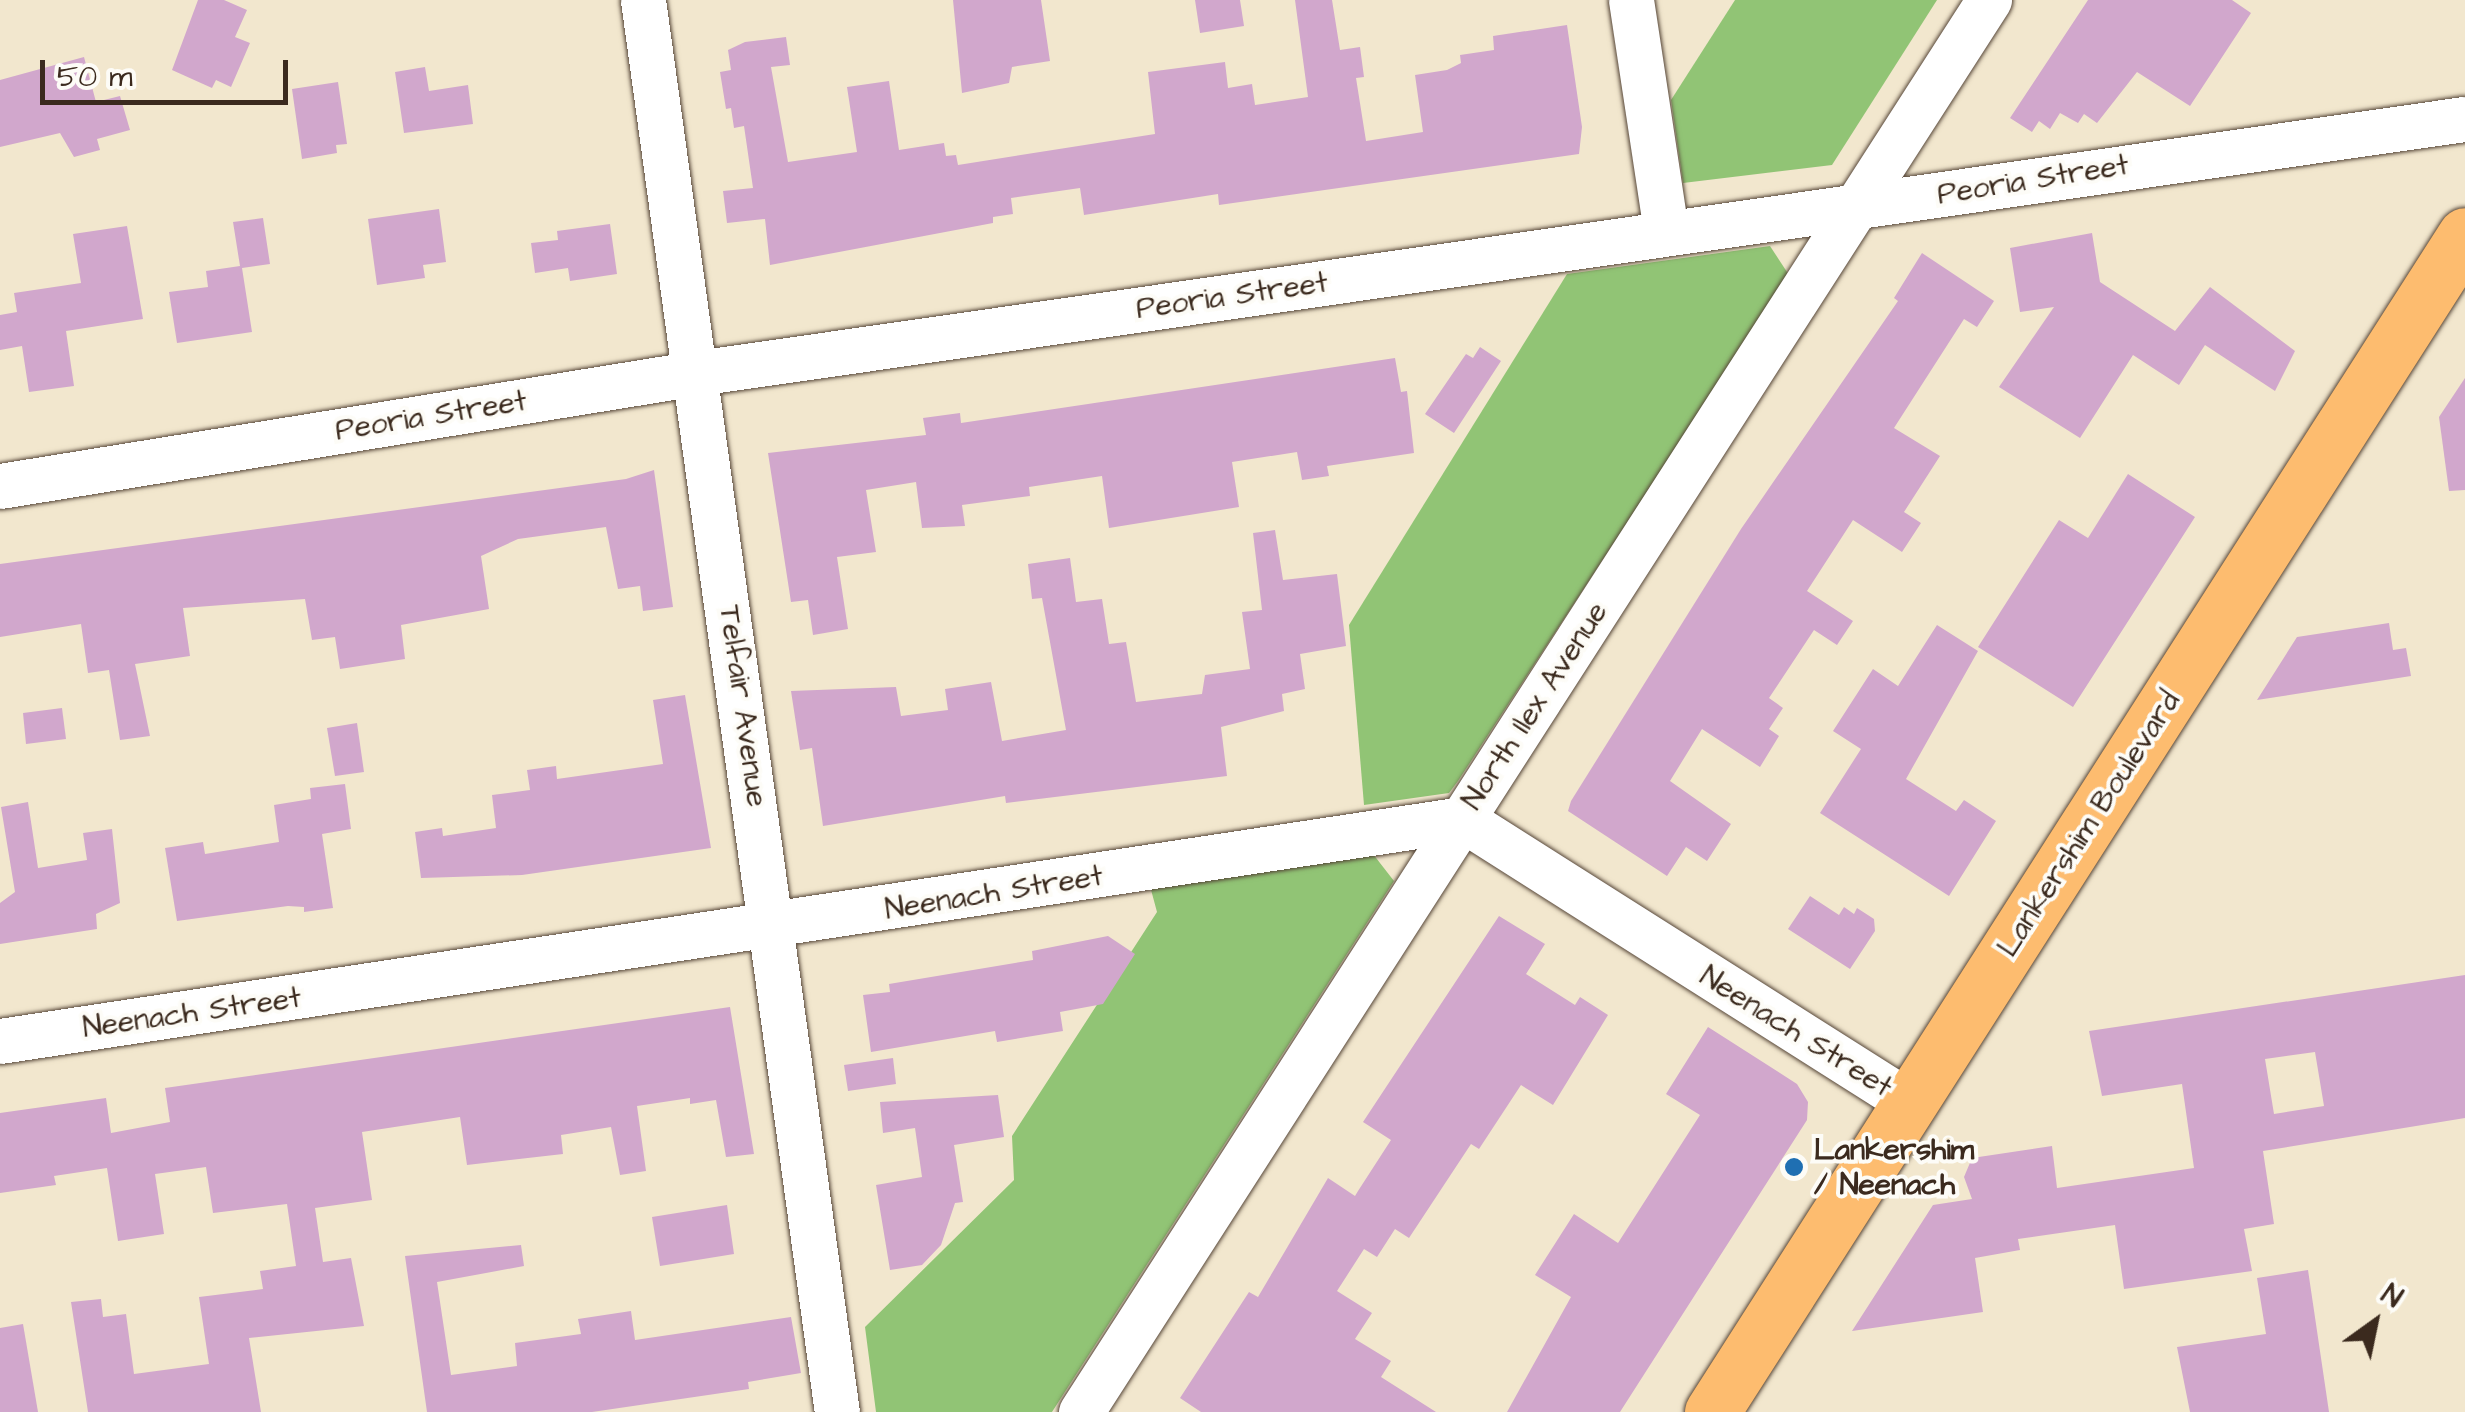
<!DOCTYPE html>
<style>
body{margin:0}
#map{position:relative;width:2465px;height:1412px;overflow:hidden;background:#f2e7ce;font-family:"Architects Daughter",sans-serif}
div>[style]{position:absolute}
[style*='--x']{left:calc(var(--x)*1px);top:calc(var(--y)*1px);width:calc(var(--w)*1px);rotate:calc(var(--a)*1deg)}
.green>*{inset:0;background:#91c475}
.building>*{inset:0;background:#d1a7cc}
.roads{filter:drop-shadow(0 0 2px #564638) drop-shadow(0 0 2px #564638)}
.minor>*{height:45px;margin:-22.5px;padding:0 22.5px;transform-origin:22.5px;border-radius:22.5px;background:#fff}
.major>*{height:55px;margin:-27.5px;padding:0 27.5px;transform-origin:27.5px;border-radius:27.5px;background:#fdbc6f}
.dots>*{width:28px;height:28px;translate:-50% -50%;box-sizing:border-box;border:5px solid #fdfcf7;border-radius:50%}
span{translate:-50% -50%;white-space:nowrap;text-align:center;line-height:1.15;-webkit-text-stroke:8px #fdfcf7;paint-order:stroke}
.street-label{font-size:30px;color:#3b2a1e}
.poi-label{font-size:30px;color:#3b2a1e;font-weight:700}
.left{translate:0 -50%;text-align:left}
.north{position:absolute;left:2325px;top:1272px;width:100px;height:100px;-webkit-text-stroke:8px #fdfcf7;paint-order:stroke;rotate:33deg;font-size:28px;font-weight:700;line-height:40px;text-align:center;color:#3b2a1e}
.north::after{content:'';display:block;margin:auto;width:35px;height:45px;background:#3b2a1e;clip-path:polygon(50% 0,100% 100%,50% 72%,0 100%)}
.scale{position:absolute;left:40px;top:60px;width:248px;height:45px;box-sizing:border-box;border:5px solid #3b2a1e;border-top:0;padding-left:12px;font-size:30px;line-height:35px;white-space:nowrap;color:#3b2a1e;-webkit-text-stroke:8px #fdfcf7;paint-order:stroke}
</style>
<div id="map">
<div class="green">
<i style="clip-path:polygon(1735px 0,1937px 0,1832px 165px,1683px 183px,1671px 100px)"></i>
<i style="clip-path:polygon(1770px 246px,1789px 275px,1458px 781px,1449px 793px,1364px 805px,1349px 625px,1567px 274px)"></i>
<i style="clip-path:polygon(1373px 854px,1394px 881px,1052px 1412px,876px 1412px,865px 1327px,1014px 1180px,1012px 1136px,1157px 912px,1150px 886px)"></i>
</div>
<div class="building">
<i style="clip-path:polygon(198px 0,224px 0,247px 10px,235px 37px,250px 43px,231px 87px,216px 80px,212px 88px,172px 70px)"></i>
<i style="clip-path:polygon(953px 0,1041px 0,1050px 61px,1012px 67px,1009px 83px,962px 93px)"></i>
<i style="clip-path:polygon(1195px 0,1240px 0,1244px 26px,1200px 33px)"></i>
<i style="clip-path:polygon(1295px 0,1332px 0,1340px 50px,1360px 47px,1364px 77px,1356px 78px,1366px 141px,1423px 132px,1415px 75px,1447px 70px,1461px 63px,1460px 55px,1494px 50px,1493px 36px,1567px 25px,1582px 127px,1579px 154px,1219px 205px,1218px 194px,1084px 215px,1080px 188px,1011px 198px,1013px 214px,993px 217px,993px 223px,770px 265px,765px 219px,727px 223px,723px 191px,753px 188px,744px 126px,734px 128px,731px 108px,726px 109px,720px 72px,731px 70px,728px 50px,745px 42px,786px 37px,790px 65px,771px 67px,788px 162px,857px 152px,847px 87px,889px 81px,899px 150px,944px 143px,946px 156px,956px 155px,958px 165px,1155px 134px,1148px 72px,1225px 62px,1228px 88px,1252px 84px,1255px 105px,1308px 97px)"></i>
<i style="clip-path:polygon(2088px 0,2232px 0,2251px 13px,2190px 106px,2137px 72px,2097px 123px,2084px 114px,2078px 123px,2060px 113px,2050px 129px,2039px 121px,2032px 132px,2010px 118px)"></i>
<i style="clip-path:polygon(84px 57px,96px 102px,120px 96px,130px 130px,97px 139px,100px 150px,74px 157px,60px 133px,0 147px,0 80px)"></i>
<i style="clip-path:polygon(425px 67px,429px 91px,468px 85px,473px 124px,404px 133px,395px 72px)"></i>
<i style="clip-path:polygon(338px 82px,347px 144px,336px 145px,337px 153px,302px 159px,292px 89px)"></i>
<i style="clip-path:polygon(439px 209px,446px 262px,423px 265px,425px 278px,377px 285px,368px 219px)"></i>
<i style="clip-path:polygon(263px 218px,270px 264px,242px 268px,252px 332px,177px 343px,169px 292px,208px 287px,206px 271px,240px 266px,233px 222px)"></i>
<i style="clip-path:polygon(610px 224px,617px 274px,570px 281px,568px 268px,535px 273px,531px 243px,558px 240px,557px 231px)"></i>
<i style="clip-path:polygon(127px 226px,143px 319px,66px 331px,74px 386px,29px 392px,22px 346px,0 350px,0 315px,17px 312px,14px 293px,81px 283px,73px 234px)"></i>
<i style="clip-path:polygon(2092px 233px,2100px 282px,2175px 331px,2210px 287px,2295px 351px,2275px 391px,2205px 345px,2179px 385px,2133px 355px,2080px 438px,1999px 387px,2054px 307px,2020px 312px,2010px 248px)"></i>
<i style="clip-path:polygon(1922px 253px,1994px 301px,1977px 327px,1964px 319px,1894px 428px,1940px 456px,1904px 512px,1921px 523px,1902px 552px,1853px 520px,1807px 591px,1853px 621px,1837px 645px,1814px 630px,1769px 698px,1783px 708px,1769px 729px,1779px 736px,1760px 767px,1702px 729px,1670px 781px,1731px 824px,1707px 861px,1686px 847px,1667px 876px,1568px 811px,1571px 801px,1741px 529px,1898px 301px,1894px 298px)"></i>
<i style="clip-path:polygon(1480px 347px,1501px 361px,1454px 433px,1425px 414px,1466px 354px,1473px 358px)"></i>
<i style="clip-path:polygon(1395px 358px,1401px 392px,1407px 391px,1414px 453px,1327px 466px,1329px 476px,1302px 480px,1297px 452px,1232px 462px,1239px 507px,1109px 528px,1102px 476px,1029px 487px,1030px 496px,962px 505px,965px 526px,922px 528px,916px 482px,866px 490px,876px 552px,837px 557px,848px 629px,813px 635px,808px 600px,791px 602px,768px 453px,926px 435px,923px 418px,960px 413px,961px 423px)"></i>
<i style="clip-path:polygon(2465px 378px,2465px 490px,2449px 491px,2439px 417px)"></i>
<i style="clip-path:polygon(654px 470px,673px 607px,643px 611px,640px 586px,618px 589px,606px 527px,518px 539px,481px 556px,489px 609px,401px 625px,405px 659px,340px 669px,335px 637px,312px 640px,305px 599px,183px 608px,190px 656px,135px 664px,150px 736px,120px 740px,109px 670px,88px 673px,81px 624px,0 637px,0 564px,626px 479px)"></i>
<i style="clip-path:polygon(2128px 474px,2195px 517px,2073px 707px,1978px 647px,2059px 520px,2088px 538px)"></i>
<i style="clip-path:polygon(1275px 530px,1283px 580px,1337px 574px,1346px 646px,1300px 654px,1305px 689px,1282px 694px,1284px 711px,1221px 727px,1227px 776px,1006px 803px,1005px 796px,823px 826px,812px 748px,800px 750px,791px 691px,896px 687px,901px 716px,948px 710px,945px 689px,991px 682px,1002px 741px,1066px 730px,1042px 598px,1032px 599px,1028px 564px,1070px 558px,1076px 602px,1102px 599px,1109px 644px,1126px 642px,1136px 702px,1202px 694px,1205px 675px,1250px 669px,1242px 612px,1262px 610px,1253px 533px)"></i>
<i style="clip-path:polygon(2389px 623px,2393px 650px,2406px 648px,2411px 676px,2257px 700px,2297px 637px)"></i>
<i style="clip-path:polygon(1937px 625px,1978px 651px,1906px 779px,1956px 811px,1964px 800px,1996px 821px,1949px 896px,1820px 813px,1861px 749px,1833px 731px,1873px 669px,1898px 686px)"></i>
<i style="clip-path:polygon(685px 695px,711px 848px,522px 875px,421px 878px,415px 832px,442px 828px,443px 836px,496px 828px,492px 795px,530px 790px,527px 770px,556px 766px,557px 779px,663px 764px,653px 700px)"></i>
<i style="clip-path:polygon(62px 708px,66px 739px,26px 744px,23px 713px)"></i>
<i style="clip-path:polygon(357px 723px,364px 772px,335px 776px,327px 728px)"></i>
<i style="clip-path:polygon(345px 784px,351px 829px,322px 834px,333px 908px,304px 912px,304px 907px,288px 906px,177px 921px,165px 848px,203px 842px,205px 854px,279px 842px,274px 805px,311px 799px,310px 788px)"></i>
<i style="clip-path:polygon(28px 802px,38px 868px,87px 860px,83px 833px,112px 829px,120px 903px,96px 914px,97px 929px,0 944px,0 903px,15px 892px,1px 807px)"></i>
<i style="clip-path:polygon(1810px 896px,1839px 915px,1844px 907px,1854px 914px,1857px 908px,1874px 919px,1875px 931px,1850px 969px,1788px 929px)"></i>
<i style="clip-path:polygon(1499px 916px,1545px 944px,1526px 974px,1575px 1005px,1580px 997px,1608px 1015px,1553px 1105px,1521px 1085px,1479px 1149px,1471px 1144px,1409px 1238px,1395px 1229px,1377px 1257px,1364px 1249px,1337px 1291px,1372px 1313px,1355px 1339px,1391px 1361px,1381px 1377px,1436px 1412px,1201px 1412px,1180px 1398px,1249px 1292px,1258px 1297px,1328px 1178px,1355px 1196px,1358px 1191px,1391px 1140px,1363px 1122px)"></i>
<i style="clip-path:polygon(1108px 936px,1135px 954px,1103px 1004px,1060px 1012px,1063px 1031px,997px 1042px,995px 1031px,871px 1052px,863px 995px,890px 992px,889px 984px,1033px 960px,1032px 951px)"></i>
<i style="clip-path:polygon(evenodd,2465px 975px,2465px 1118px,2263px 1151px,2274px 1224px,2244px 1229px,2252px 1271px,2124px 1289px,2115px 1225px,2018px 1239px,2020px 1250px,1975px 1258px,1983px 1312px,1852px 1331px,1933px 1205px,1972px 1199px,1964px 1177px,1972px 1158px,2052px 1146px,2057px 1188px,2194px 1168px,2182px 1084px,2102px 1096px,2089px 1031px,2465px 975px,2315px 1052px,2324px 1106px,2274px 1114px,2265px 1059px,2315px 1052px)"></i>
<i style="clip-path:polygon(730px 1007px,754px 1154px,726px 1157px,716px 1100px,690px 1104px,690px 1098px,637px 1106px,646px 1171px,620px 1175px,611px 1127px,561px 1135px,563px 1154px,467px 1165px,460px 1117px,362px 1132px,372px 1200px,315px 1208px,323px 1262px,351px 1258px,364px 1326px,249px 1338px,261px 1412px,88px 1412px,71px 1302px,101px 1299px,103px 1317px,126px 1314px,134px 1374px,209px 1364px,199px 1297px,263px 1289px,260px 1271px,296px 1266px,287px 1204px,213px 1213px,206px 1167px,155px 1174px,164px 1234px,118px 1241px,107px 1168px,54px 1176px,56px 1185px,0 1193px,0 1113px,106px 1098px,111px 1133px,170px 1122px,165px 1088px)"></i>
<i style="clip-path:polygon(1708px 1027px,1797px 1084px,1808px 1102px,1807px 1120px,1620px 1412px,1507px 1412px,1571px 1297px,1535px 1275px,1574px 1214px,1618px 1243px,1700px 1115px,1666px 1094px)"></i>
<i style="clip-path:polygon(893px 1058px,896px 1084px,848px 1091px,844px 1065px)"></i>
<i style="clip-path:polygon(998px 1095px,1004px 1137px,954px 1145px,963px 1202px,955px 1203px,941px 1245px,922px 1265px,890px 1270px,876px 1185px,922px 1177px,915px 1128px,883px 1133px,880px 1102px)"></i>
<i style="clip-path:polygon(727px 1205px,734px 1254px,660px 1266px,652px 1217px)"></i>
<i style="clip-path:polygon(521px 1245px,524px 1266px,437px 1282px,451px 1375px,517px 1366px,515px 1343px,581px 1334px,578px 1319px,631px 1311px,635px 1340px,791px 1317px,801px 1373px,748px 1382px,749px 1389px,592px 1412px,427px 1412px,405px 1256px)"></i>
<i style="clip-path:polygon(2308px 1270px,2329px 1412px,2190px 1412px,2177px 1347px,2266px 1334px,2257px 1278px)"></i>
<i style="clip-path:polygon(23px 1324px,38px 1412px,0 1412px,0 1328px)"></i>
</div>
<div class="roads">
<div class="minor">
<i style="--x:643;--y:0;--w:1425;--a:82.18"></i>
<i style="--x:1631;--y:0;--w:235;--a:81.4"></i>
<i style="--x:0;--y:486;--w:706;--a:-9.21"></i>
<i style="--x:697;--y:373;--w:1786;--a:-8.18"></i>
<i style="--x:0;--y:1041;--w:1479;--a:-8.63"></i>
<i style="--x:1462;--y:819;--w:530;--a:32.37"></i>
<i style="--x:1081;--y:1412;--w:1679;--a:-57.26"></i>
</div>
<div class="major">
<i style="--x:1712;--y:1412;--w:1397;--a:-57.39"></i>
</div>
</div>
<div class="dots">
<i style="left:1794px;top:1167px;background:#1f6fb2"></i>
</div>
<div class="street-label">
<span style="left:2033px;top:180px;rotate:-9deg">Peoria Street</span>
<span style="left:1232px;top:296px;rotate:-8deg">Peoria Street</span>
<span style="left:431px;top:416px;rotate:-9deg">Peoria Street</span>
<span style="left:743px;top:706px;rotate:82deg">Telfair Avenue</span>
<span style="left:1535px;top:706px;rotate:-57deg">North Ilex Avenue</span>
<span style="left:2089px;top:824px;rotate:-57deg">Lankershim Boulevard</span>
<span style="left:994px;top:893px;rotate:-9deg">Neenach Street</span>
<span style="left:192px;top:1013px;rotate:-8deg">Neenach Street</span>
<span style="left:1796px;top:1032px;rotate:32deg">Neenach Street</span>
</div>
<div class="poi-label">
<span class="left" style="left:1814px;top:1167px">Lankershim<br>/ Neenach</span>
</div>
<div class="north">N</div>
<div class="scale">50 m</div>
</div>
